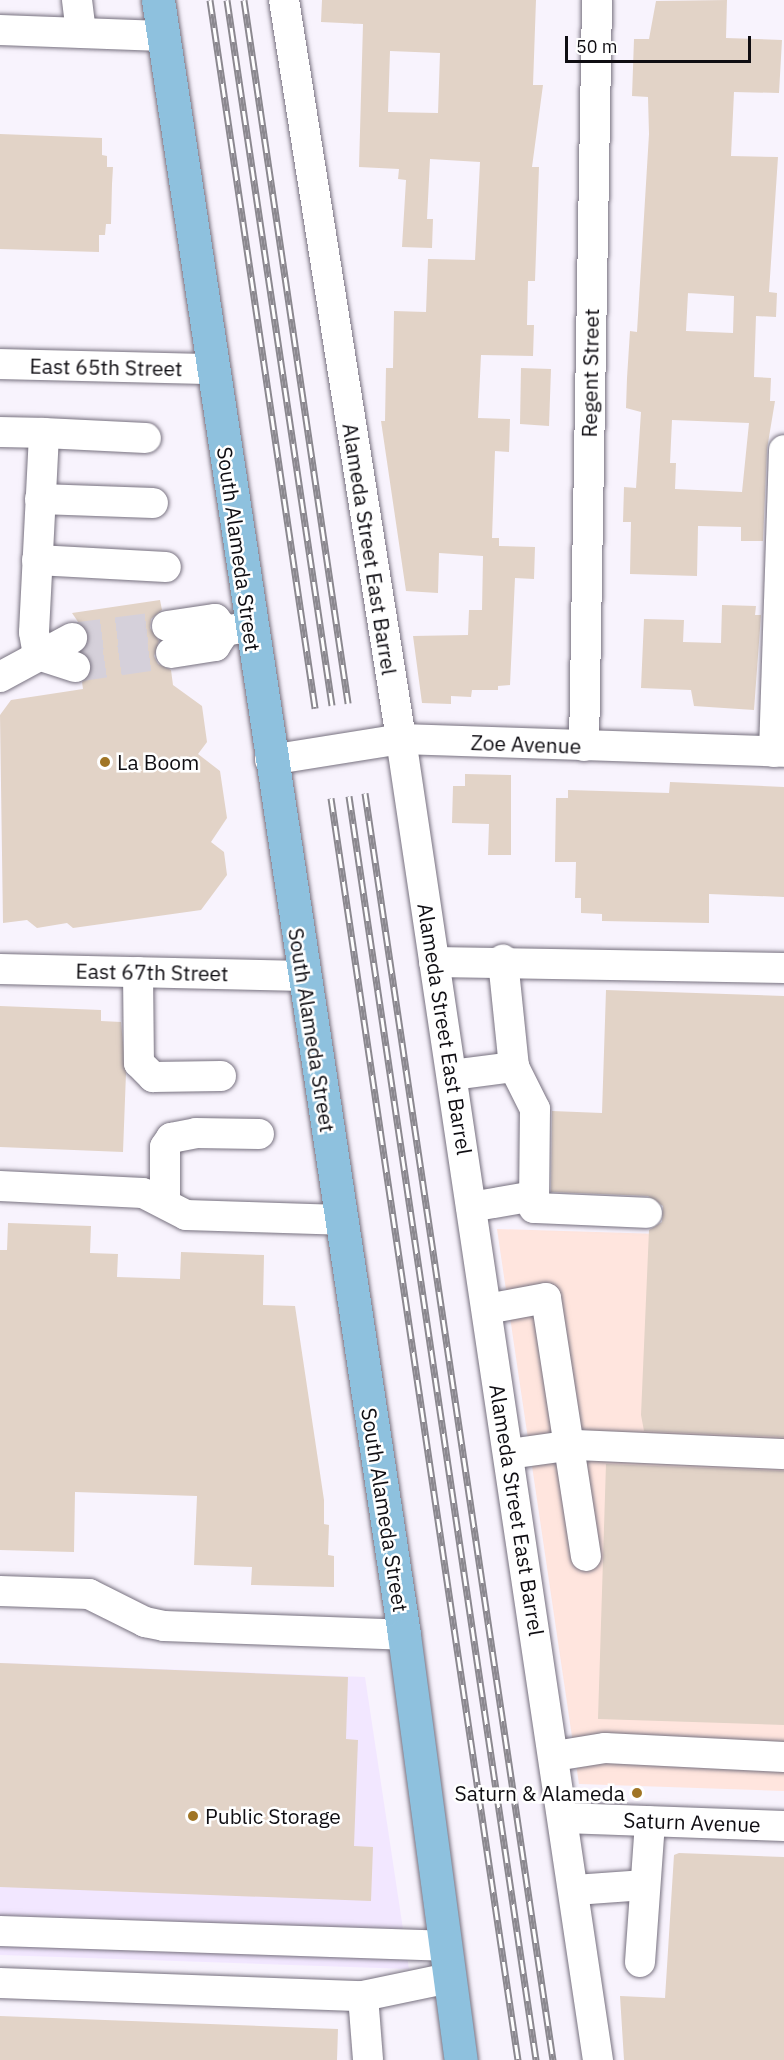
<!DOCTYPE html>
<style>
body{margin:0}
#map{position:relative;width:784px;height:2060px;overflow:hidden;background:#f8f3fd;font-family:"IBM Plex Sans",sans-serif}
div>[style]{position:absolute}
[style*='--x']{left:calc(var(--x)*1px);top:calc(var(--y)*1px);width:calc(var(--w)*1px);rotate:calc(var(--a)*1deg)}
.built>*{inset:0;background:#f2e7ff}
.education>*{inset:0;background:#ffe5de}
.building>*{inset:0;background:#e2d3c7}
.minor-tunnel>*{height:30px;margin-top:-15px;transform-origin:0;background:repeating-linear-gradient(90deg,#d5d0da 0 30px,transparent 0 45px)}
.roads{filter:drop-shadow(0 0 2px #77717f) drop-shadow(0 0 2px #77717f)}
.minor>*{height:30px;margin:-15px;padding:0 15px;transform-origin:15px;border-radius:15px;background:#fff}
.major>*{height:33px;margin:-16.5px;padding:0 16.5px;transform-origin:16.5px;border-radius:16.5px;background:#8ec1de}
.rail>*{height:7px;margin-top:-3.5px;transform-origin:0;background:repeating-linear-gradient(90deg,#fff 0 14px,#8b888f 0 28px);box-sizing:border-box;border-block:2px solid #8b888f}
.dots>*{width:16px;height:16px;translate:-50% -50%;box-sizing:border-box;border:3px solid #fff;border-radius:50%}
span{translate:-50% -50%;white-space:nowrap;text-align:center;line-height:1.15;-webkit-text-stroke:5px #fff;paint-order:stroke}
.street-label{font-size:21px;color:#0f0d12}
.poi-label{font-size:21px;color:#0f0d12}
.left{translate:0 -50%;text-align:left}
.right{translate:-100% -50%;text-align:right}
.scale{position:absolute;left:565px;top:36px;width:186px;height:27px;box-sizing:border-box;border:3px solid #0f0d12;border-top:0;padding-left:8px;font-size:18px;line-height:21px;white-space:nowrap;color:#0f0d12;-webkit-text-stroke:4px #fff;paint-order:stroke}
</style>
<div id="map">
<div class="built">
<i style="clip-path:polygon(0 1663px,365px 1677px,409px 1969px,0 1955px)"></i>
</div>
<div class="education">
<i style="clip-path:polygon(497px 1229px,784px 1238px,784px 1791px,579px 1784px)"></i>
</div>
<div class="building">
<i style="clip-path:polygon(evenodd,322px 0,536px 0,533px 85px,543px 85px,532px 167px,539px 167px,535px 281px,528px 281px,527px 325px,534px 325px,533px 356px,481px 355px,478px 418px,510px 419px,509px 452px,495px 451px,492px 538px,499px 538px,499px 546px,535px 547px,534px 579px,515px 578px,510px 685px,498px 686px,498px 690px,472px 690px,471px 697px,451px 696px,451px 704px,422px 703px,413px 636px,468px 635px,469px 610px,482px 610px,483px 556px,439px 553px,438px 593px,406px 591px,381px 421px,385px 421px,386px 368px,393px 368px,394px 311px,426px 312px,428px 259px,475px 260px,480px 162px,430px 159px,427px 219px,433px 219px,432px 248px,402px 247px,406px 180px,398px 179px,399px 169px,359px 167px,363px 24px,321px 22px,322px 0,390px 51px,440px 53px,438px 113px,388px 112px,390px 51px)"></i>
<i style="clip-path:polygon(evenodd,727px 0,726px 38px,782px 40px,779px 93px,734px 92px,731px 156px,778px 157px,769px 292px,777px 293px,776px 317px,756px 316px,754px 377px,771px 378px,770px 401px,775px 401px,767px 449px,763px 541px,741px 541px,741px 527px,698px 526px,697px 576px,630px 574px,631px 522px,623px 522px,624px 487px,636px 488px,641px 412px,626px 408px,627px 378px,630px 331px,637px 332px,649px 134px,648px 97px,632px 96px,634px 39px,649px 39px,656px 1px,727px 0,688px 293px,734px 296px,733px 333px,686px 331px,688px 293px,727px 0,672px 420px,749px 423px,742px 492px,675px 489px,676px 463px,670px 463px,672px 420px)"></i>
<i style="clip-path:polygon(0 134px,102px 138px,102px 155px,107px 156px,107px 167px,113px 167px,112px 184px,111px 224px,106px 224px,105px 235px,99px 235px,99px 252px,0 249px)"></i>
<i style="clip-path:polygon(521px 368px,551px 369px,549px 426px,520px 424px)"></i>
<i style="clip-path:polygon(160px 600px,162px 610px,151px 619px,150px 628px,159px 641px,154px 656px,158px 664px,171px 670px,173px 685px,202px 706px,207px 742px,198px 754px,220px 771px,227px 818px,211px 842px,224px 852px,227px 875px,201px 910px,73px 928px,67px 923px,37px 928px,27px 920px,3px 923px,0 715px,11px 700px,83px 689px,82px 682px,92px 672px,92px 663px,82px 652px,89px 638px,72px 613px)"></i>
<i style="clip-path:polygon(722px 605px,756px 606px,755px 615px,761px 615px,754px 710px,694px 706px,691px 690px,641px 688px,644px 619px,684px 620px,683px 642px,721px 643px)"></i>
<i style="clip-path:polygon(465px 774px,511px 775px,511px 855px,488px 855px,489px 824px,452px 823px,453px 786px,465px 786px)"></i>
<i style="clip-path:polygon(670px 782px,784px 787px,784px 897px,709px 894px,709px 923px,602px 921px,602px 914px,581px 913px,581px 898px,575px 898px,576px 862px,555px 862px,556px 798px,568px 798px,568px 790px,669px 793px)"></i>
<i style="clip-path:polygon(606px 990px,784px 996px,784px 1437px,644px 1431px,641px 1415px,649px 1230px,662px 1222px,663px 1206px,648px 1196px,551px 1192px,552px 1111px,602px 1113px)"></i>
<i style="clip-path:polygon(0 1006px,101px 1010px,101px 1021px,121px 1022px,126px 1073px,123px 1152px,0 1147px)"></i>
<i style="clip-path:polygon(8px 1223px,91px 1226px,90px 1253px,118px 1254px,117px 1277px,180px 1279px,181px 1252px,264px 1255px,263px 1305px,295px 1306px,324px 1500px,324px 1524px,329px 1525px,328px 1555px,334px 1556px,334px 1587px,251px 1585px,252px 1567px,194px 1565px,197px 1496px,75px 1492px,74px 1552px,0 1550px,0 1250px,7px 1250px)"></i>
<i style="clip-path:polygon(606px 1464px,784px 1471px,784px 1725px,598px 1719px)"></i>
<i style="clip-path:polygon(0 1663px,348px 1677px,346px 1739px,358px 1740px,354px 1846px,373px 1847px,371px 1901px,0 1887px)"></i>
<i style="clip-path:polygon(679px 1853px,784px 1857px,784px 2060px,624px 2060px,620px 1996px,665px 1998px,674px 1855px)"></i>
<i style="clip-path:polygon(0 2016px,338px 2029px,337px 2060px,0 2060px)"></i>
</div>
<div class="minor-tunnel">
<i style="--x:72;--y:638;--w:96;--a:-7.2"></i>
<i style="--x:75;--y:667;--w:97;--a:-8.3"></i>
</div>
<div class="roads">
<div class="minor">
<i style="--x:77;--y:0;--w:33;--a:83"></i>
<i style="--x:284;--y:0;--w:748;--a:81"></i>
<i style="--x:401;--y:739;--w:1336;--a:81.52"></i>
<i style="--x:0;--y:30;--w:162;--a:2.1"></i>
<i style="--x:0;--y:364;--w:212;--a:1.4"></i>
<i style="--x:0;--y:432;--w:44;--a:1.3"></i>
<i style="--x:40;--y:499;--w:113;--a:2"></i>
<i style="--x:37;--y:560;--w:129;--a:3.1"></i>
<i style="--x:167;--y:626;--w:49;--a:-8.3"></i>
<i style="--x:215;--y:619;--w:16;--a:50"></i>
<i style="--x:225;--y:631;--w:25;--a:-11"></i>
<i style="--x:171;--y:653;--w:45;--a:-9"></i>
<i style="--x:215;--y:646;--w:18;--a:-56"></i>
<i style="--x:38;--y:655;--w:23;--a:-100"></i>
<i style="--x:34;--y:632;--w:199;--a:-87.1"></i>
<i style="--x:44;--y:433;--w:102;--a:2.8"></i>
<i style="--x:38;--y:655;--w:39;--a:18"></i>
<i style="--x:0;--y:677;--w:82;--a:-28.4"></i>
<i style="--x:584;--y:746;--w:746;--a:-89"></i>
<i style="--x:774;--y:752;--w:302;--a:-88.1"></i>
<i style="--x:270;--y:760;--w:133;--a:-9.1"></i>
<i style="--x:401;--y:739;--w:383;--a:1.9"></i>
<i style="--x:434;--y:962;--w:350;--a:1"></i>
<i style="--x:0;--y:969;--w:304;--a:1.3"></i>
<i style="--x:138;--y:972;--w:91;--a:89.4"></i>
<i style="--x:139;--y:1063;--w:20;--a:45"></i>
<i style="--x:153;--y:1077;--w:68;--a:-0.8"></i>
<i style="--x:514;--y:1067;--w:47;--a:63.4"></i>
<i style="--x:535;--y:1109;--w:99;--a:90.6"></i>
<i style="--x:534;--y:1208;--w:113;--a:2.5"></i>
<i style="--x:452;--y:1075;--w:63;--a:-7.4"></i>
<i style="--x:514;--y:1067;--w:108;--a:-95.9"></i>
<i style="--x:0;--y:1186;--w:143;--a:2.8"></i>
<i style="--x:143;--y:1193;--w:48;--a:27.1"></i>
<i style="--x:186;--y:1215;--w:155;--a:1.8"></i>
<i style="--x:165;--y:1203;--w:56;--a:-90"></i>
<i style="--x:165;--y:1147;--w:11;--a:-56"></i>
<i style="--x:171;--y:1138;--w:25;--a:-11"></i>
<i style="--x:196;--y:1133;--w:63;--a:0.9"></i>
<i style="--x:471;--y:1207;--w:64;--a:-9.9"></i>
<i style="--x:487;--y:1309;--w:60;--a:-10.6"></i>
<i style="--x:546;--y:1298;--w:261;--a:81.2"></i>
<i style="--x:509;--y:1454;--w:66;--a:-7.9"></i>
<i style="--x:574;--y:1445;--w:210;--a:2.5"></i>
<i style="--x:0;--y:1591;--w:89;--a:1.9"></i>
<i style="--x:89;--y:1594;--w:63;--a:26.6"></i>
<i style="--x:145;--y:1622;--w:19;--a:12"></i>
<i style="--x:164;--y:1626;--w:240;--a:2.1"></i>
<i style="--x:555;--y:1756;--w:51;--a:-9.1"></i>
<i style="--x:605;--y:1748;--w:179;--a:2.9"></i>
<i style="--x:564;--y:1818;--w:220;--a:2.1"></i>
<i style="--x:575;--y:1890;--w:70;--a:-4.1"></i>
<i style="--x:0;--y:1931;--w:444;--a:1.9"></i>
<i style="--x:640;--y:1962;--w:141;--a:-85.9"></i>
<i style="--x:0;--y:1983;--w:363;--a:2.1"></i>
<i style="--x:363;--y:1996;--w:88;--a:-11.8"></i>
<i style="--x:363;--y:1996;--w:64;--a:85.5"></i>
</div>
<div class="major">
<i style="--x:158;--y:0;--w:1653;--a:81.44"></i>
<i style="--x:404;--y:1635;--w:429;--a:82.4"></i>
</div>
</div>
<div class="rail">
<i style="--x:210;--y:0;--w:716;--a:81.56"></i>
<i style="--x:227;--y:0;--w:713;--a:81.53"></i>
<i style="--x:244;--y:0;--w:711;--a:81.58"></i>
<i style="--x:365;--y:793;--w:1281;--a:81.56"></i>
<i style="--x:349;--y:796;--w:1278;--a:81.58"></i>
<i style="--x:331;--y:798;--w:1276;--a:81.57"></i>
</div>
<div class="dots">
<i style="left:105px;top:762px;background:#a07525"></i>
<i style="left:637px;top:1793px;background:#a07525"></i>
<i style="left:193px;top:1816px;background:#a07525"></i>
</div>
<div class="street-label">
<span style="left:106px;top:367px;rotate:1deg">East 65th Street</span>
<span style="left:590px;top:373px;rotate:-89deg">Regent Street</span>
<span style="left:239px;top:549px;rotate:82deg">South Alameda Street</span>
<span style="left:370px;top:549px;rotate:81deg">Alameda Street East Barrel</span>
<span style="left:526px;top:744px;rotate:2deg">Zoe Avenue</span>
<span style="left:152px;top:972px;rotate:1deg">East 67th Street</span>
<span style="left:445px;top:1029px;rotate:81deg">Alameda Street East Barrel</span>
<span style="left:312px;top:1030px;rotate:81deg">South Alameda Street</span>
<span style="left:385px;top:1510px;rotate:81deg">South Alameda Street</span>
<span style="left:517px;top:1510px;rotate:81deg">Alameda Street East Barrel</span>
<span style="left:692px;top:1822px;rotate:2deg">Saturn Avenue</span>
</div>
<div class="poi-label">
<span class="left" style="left:117px;top:762px">La Boom</span>
<span class="right" style="left:625px;top:1793px">Saturn &amp; Alameda</span>
<span class="left" style="left:205px;top:1816px">Public Storage</span>
</div>
<div class="scale">50 m</div>
</div>
